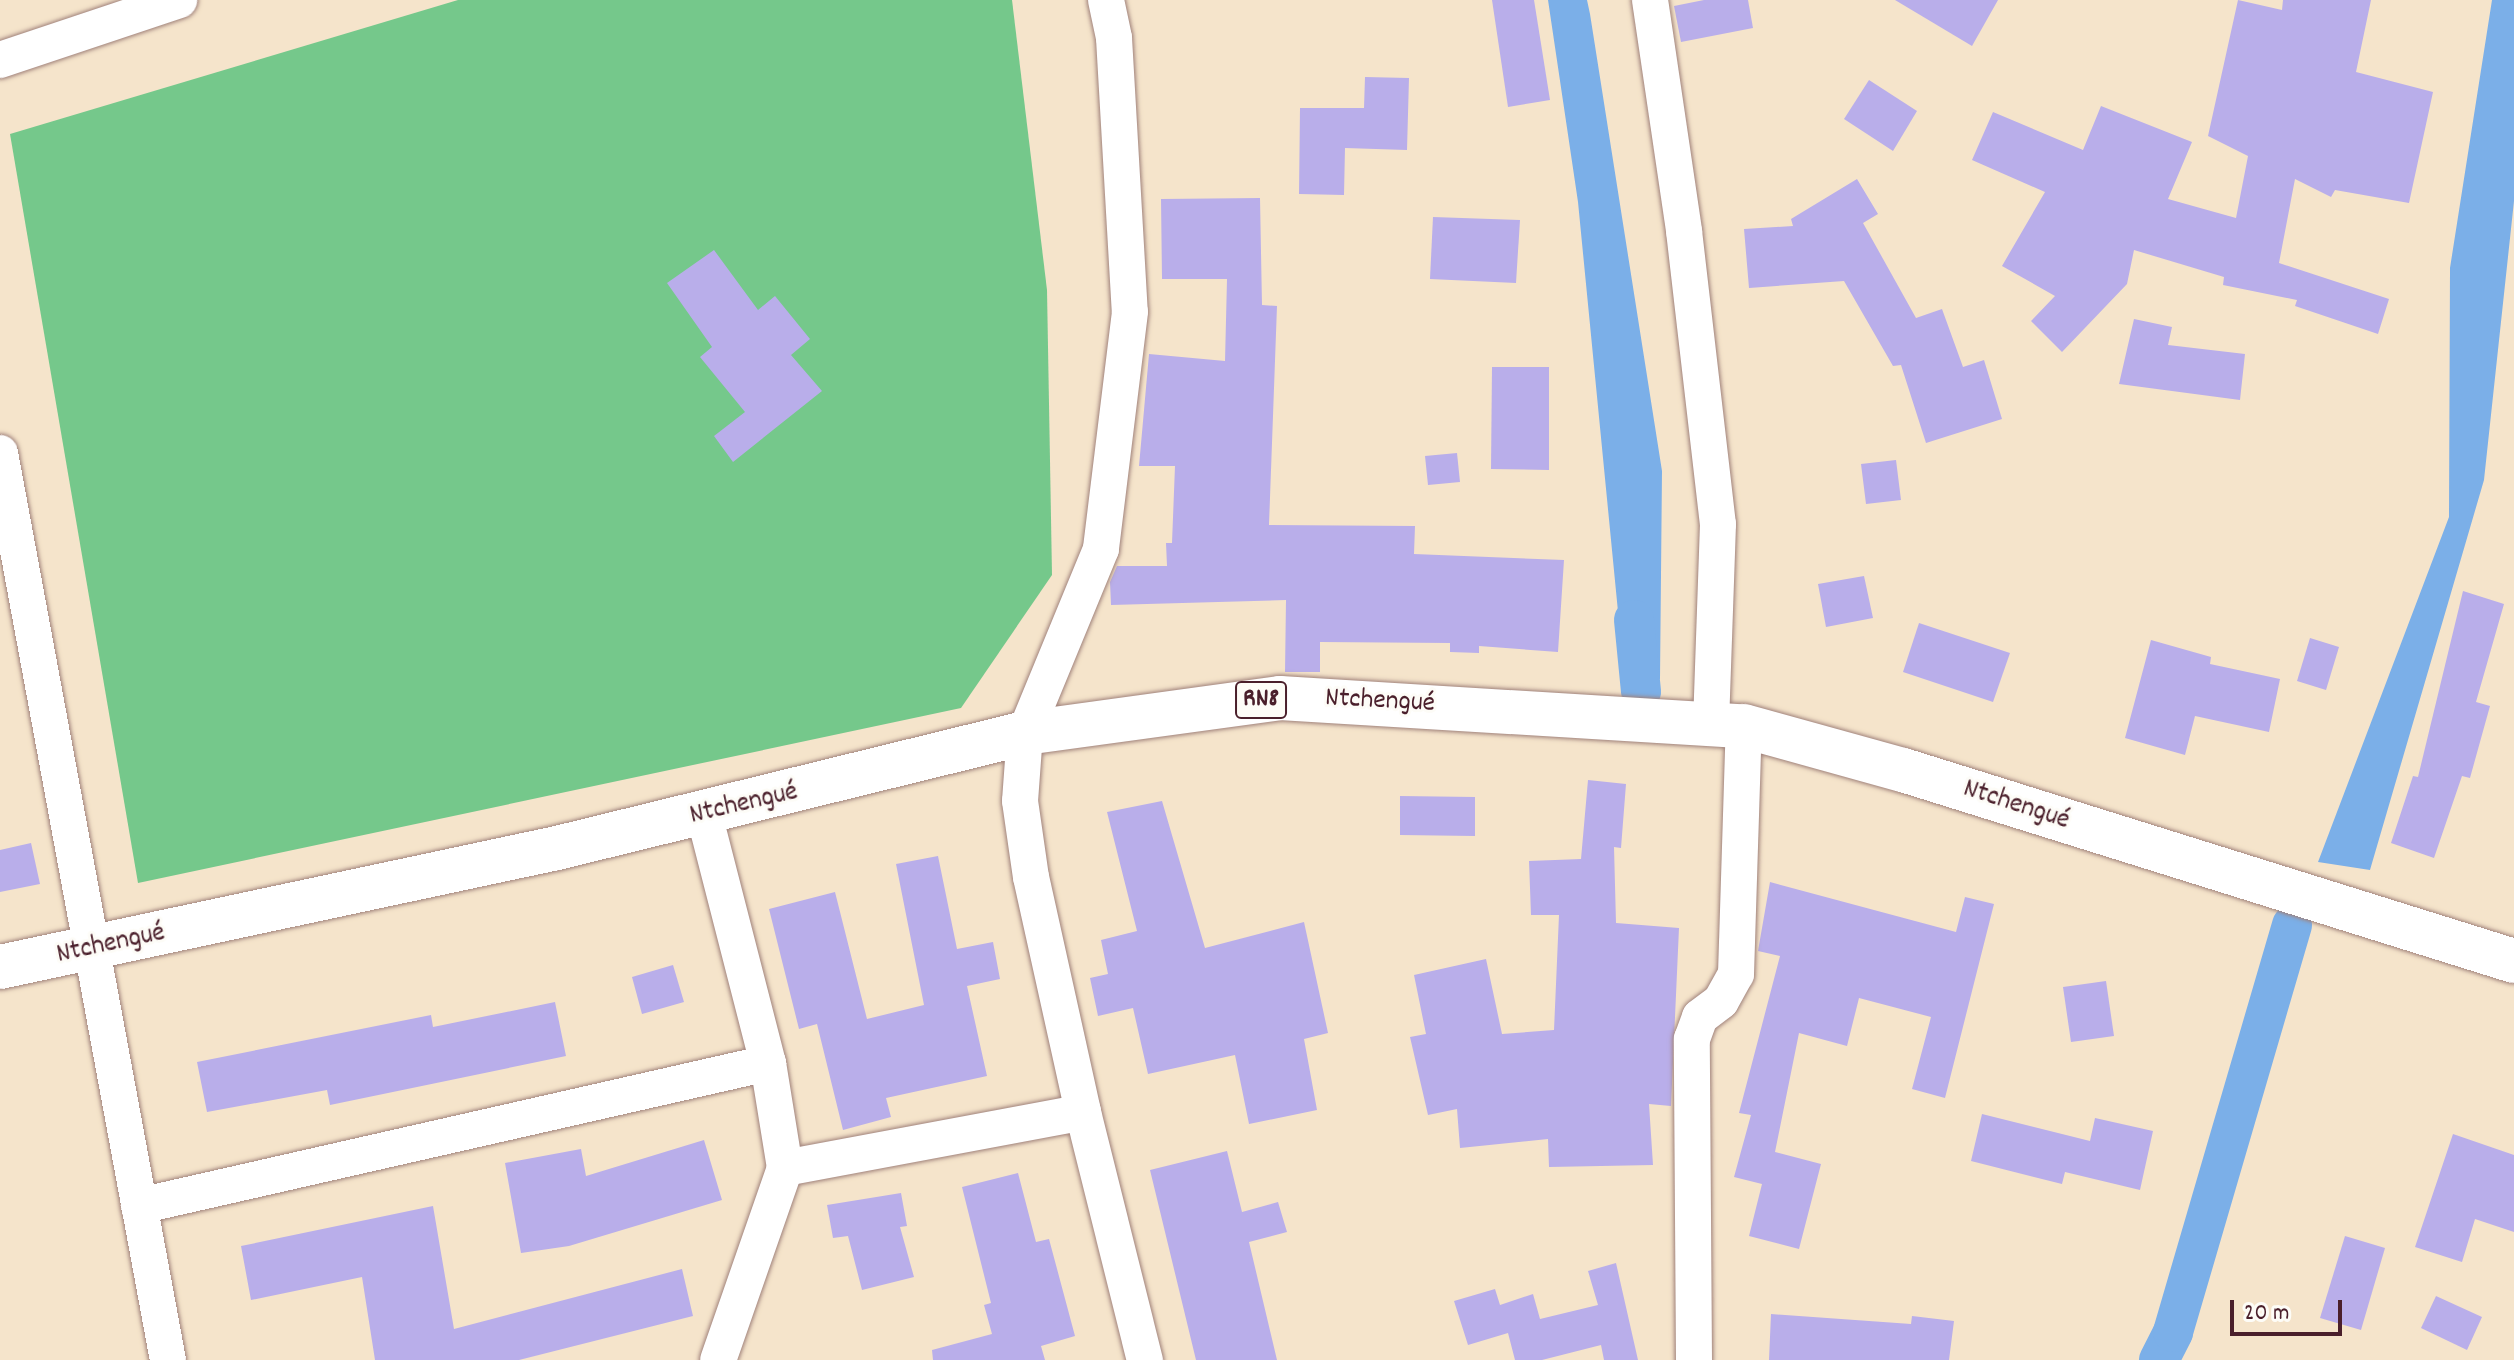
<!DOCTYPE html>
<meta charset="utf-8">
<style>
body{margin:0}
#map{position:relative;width:2514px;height:1360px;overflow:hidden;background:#f5e4cb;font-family:Dekko,sans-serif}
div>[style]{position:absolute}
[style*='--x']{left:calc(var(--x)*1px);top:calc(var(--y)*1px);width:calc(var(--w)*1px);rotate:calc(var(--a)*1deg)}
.green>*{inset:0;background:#75c88b}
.water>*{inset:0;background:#7bafe8}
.canal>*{height:40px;margin:-20px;padding:0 20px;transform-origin:20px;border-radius:20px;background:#7bafe8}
.building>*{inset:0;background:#b9aeea}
.roads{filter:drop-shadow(0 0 2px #a0827b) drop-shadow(0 0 2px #a0827b)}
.street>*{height:36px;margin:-18px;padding:0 18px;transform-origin:18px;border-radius:18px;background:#fff}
.primary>*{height:44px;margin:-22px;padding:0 22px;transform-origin:22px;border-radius:22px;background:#fff}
span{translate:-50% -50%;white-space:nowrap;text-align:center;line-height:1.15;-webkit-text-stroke:6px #fdfcf7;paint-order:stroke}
.shield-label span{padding:2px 6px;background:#fdfcf7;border:2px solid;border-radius:6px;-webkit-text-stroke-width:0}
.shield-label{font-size:26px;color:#4a1f2b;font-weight:700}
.street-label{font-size:28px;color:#4a1f2b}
.scale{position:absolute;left:2230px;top:1300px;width:112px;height:36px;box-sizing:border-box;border:4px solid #4a1f2b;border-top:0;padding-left:10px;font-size:24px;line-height:28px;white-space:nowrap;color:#4a1f2b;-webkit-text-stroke:6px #fdfcf7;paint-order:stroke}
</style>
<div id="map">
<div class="green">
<i style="clip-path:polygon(458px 0,1012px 0,1047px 290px,1052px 575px,961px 708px,138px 883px,10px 134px)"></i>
</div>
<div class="water">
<i style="clip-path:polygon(1548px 0,1587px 0,1590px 14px,1662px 471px,1660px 679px,1624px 673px,1578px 202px)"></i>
<i style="clip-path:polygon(2492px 0,2514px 0,2514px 201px,2484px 480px,2370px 870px,2318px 862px,2449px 517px,2450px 268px)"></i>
</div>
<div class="canal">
<i style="--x:1634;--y:620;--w:72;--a:84.4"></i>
<i style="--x:2159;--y:1360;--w:31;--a:-63"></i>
<i style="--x:2173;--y:1332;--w:424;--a:-73.7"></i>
</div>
<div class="building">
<i style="clip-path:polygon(1492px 0,1534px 0,1550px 100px,1508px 107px)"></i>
<i style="clip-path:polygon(1704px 0,1748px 0,1753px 28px,1681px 42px,1674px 6px)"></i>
<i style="clip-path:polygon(1895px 0,1998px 0,1972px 46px)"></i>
<i style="clip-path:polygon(2238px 0,2282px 10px,2283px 0,2371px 0,2356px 72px,2433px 92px,2409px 203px,2335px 190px,2331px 197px,2295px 179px,2279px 263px,2389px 299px,2378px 334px,2295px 306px,2297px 300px,2223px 285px,2224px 277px,2134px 250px,2127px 284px,2062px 352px,2031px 321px,2055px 296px,2002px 266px,2045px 192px,1972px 160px,1993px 112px,2083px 150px,2101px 106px,2192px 142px,2168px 199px,2236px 218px,2248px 156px,2208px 136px)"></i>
<i style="clip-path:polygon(1365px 77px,1409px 78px,1407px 150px,1345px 148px,1344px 195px,1299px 194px,1300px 108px,1364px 108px)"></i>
<i style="clip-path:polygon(1869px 80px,1917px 111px,1893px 151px,1844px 119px)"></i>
<i style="clip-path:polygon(1857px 179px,1878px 214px,1863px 223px,1916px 318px,1942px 309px,1963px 367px,1984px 360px,2002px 419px,1926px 443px,1901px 365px,1893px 366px,1844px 281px,1749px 288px,1744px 229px,1793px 226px,1791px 219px)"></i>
<i style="clip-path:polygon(1260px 198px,1262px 305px,1277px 306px,1269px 525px,1415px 526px,1414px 554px,1564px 560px,1558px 652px,1479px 646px,1479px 653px,1450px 652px,1450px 643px,1320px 642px,1320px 672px,1285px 672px,1286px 600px,1111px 605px,1110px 582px,1117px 566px,1167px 566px,1166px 543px,1172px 543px,1175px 466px,1139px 466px,1149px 354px,1225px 361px,1227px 279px,1162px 279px,1161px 199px)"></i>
<i style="clip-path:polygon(1433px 217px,1520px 220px,1516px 283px,1430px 279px)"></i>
<i style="clip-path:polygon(714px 250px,758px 310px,775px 296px,810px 339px,791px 355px,822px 391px,733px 462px,714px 436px,745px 412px,700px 357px,712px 347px,667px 283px)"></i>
<i style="clip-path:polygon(2134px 319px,2172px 327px,2168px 345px,2245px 354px,2240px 400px,2119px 384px)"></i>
<i style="clip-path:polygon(1492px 367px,1549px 367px,1549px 470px,1491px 469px)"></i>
<i style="clip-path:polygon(1457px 453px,1460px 482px,1428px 485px,1425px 456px)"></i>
<i style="clip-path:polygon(1896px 460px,1901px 500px,1866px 504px,1861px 464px)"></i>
<i style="clip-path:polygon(1864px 576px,1873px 618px,1826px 627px,1818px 584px)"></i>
<i style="clip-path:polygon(2463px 591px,2504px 604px,2476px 702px,2490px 706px,2470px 778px,2462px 776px,2434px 858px,2391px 843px,2413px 776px,2418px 777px)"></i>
<i style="clip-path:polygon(1919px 623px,2010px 653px,1993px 702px,1903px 672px)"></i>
<i style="clip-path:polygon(2310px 638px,2339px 647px,2326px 690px,2297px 681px)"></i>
<i style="clip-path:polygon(2151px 640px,2211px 657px,2210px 664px,2280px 679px,2269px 732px,2195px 716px,2185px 755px,2125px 738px)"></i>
<i style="clip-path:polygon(1588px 780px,1626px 784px,1621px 848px,1614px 847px,1616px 923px,1679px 928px,1671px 1106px,1649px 1104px,1653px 1165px,1549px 1167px,1548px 1139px,1460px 1148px,1457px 1109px,1428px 1115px,1410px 1037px,1426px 1034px,1414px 975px,1486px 959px,1502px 1034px,1554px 1030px,1559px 915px,1531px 915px,1529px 861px,1581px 859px)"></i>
<i style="clip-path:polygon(1400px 796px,1475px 797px,1475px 836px,1400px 835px)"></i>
<i style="clip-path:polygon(1162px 801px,1205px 948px,1304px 922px,1328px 1033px,1304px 1039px,1317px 1110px,1249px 1124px,1235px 1055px,1148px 1074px,1133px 1008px,1098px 1016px,1090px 978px,1108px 974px,1101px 940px,1137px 931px,1107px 812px)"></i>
<i style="clip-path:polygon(31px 843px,40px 884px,0 892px,0 850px)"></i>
<i style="clip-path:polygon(938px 856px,957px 949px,993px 942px,1000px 979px,967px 986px,987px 1076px,886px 1098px,891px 1117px,843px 1130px,817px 1024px,799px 1029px,769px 909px,835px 892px,867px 1019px,924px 1005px,896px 864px)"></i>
<i style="clip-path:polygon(1770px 882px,1956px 932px,1965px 897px,1994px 904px,1945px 1098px,1912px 1089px,1931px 1017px,1859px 998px,1847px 1046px,1799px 1033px,1775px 1152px,1821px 1164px,1799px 1249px,1749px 1236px,1762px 1184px,1734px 1177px,1751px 1115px,1739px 1113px,1780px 956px,1758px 951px)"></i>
<i style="clip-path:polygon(673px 965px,684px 1002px,642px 1014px,632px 977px)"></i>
<i style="clip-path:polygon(2106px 981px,2114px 1036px,2071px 1042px,2063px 987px)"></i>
<i style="clip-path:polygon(555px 1002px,566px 1056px,330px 1105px,327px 1090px,207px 1112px,197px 1062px,431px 1015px,433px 1027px)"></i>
<i style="clip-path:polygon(1982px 1114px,2090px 1141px,2095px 1118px,2153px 1131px,2140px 1190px,2065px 1172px,2062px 1184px,1971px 1161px)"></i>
<i style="clip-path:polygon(2453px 1134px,2514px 1155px,2514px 1232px,2475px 1219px,2462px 1262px,2415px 1247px)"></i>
<i style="clip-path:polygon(704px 1140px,722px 1200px,569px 1246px,521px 1253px,505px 1163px,581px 1149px,586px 1176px)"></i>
<i style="clip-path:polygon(1227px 1151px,1242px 1212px,1278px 1202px,1287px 1232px,1249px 1242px,1277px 1360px,1196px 1360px,1150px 1170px)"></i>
<i style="clip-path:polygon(1018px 1173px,1036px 1242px,1049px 1239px,1075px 1336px,1041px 1346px,1045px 1360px,933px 1360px,932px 1350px,992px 1334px,984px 1305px,991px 1303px,962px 1187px)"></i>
<i style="clip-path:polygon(901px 1193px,907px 1226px,900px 1227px,914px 1277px,862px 1290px,848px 1236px,833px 1238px,827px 1205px)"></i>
<i style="clip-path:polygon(433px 1206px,454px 1329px,682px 1269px,693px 1316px,519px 1360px,375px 1360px,362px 1277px,251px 1300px,241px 1246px)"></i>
<i style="clip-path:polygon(2345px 1236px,2385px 1248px,2361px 1330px,2320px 1318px)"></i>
<i style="clip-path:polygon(1616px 1263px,1638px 1360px,1604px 1360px,1601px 1345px,1542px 1360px,1515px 1360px,1508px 1333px,1468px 1345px,1454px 1301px,1495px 1289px,1500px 1305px,1533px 1294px,1540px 1319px,1598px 1305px,1588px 1271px)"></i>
<i style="clip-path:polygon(2436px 1296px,2482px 1317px,2467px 1350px,2421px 1328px)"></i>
<i style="clip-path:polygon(1771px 1314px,1911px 1324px,1912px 1316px,1954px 1321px,1949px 1360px,1769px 1360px)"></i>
</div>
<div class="roads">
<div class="street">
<i style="--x:1106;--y:0;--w:39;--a:78"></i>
<i style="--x:1114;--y:38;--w:274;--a:86.7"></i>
<i style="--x:1130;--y:312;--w:239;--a:97"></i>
<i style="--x:1101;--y:549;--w:199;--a:112.4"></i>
<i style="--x:1025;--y:733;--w:68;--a:94.2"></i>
<i style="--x:1020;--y:801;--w:77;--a:81.8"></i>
<i style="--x:1031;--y:877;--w:241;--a:77.5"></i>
<i style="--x:1083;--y:1112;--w:256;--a:76"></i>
<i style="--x:1650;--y:0;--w:233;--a:81.6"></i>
<i style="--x:1684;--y:231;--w:295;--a:83.4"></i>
<i style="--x:1718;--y:524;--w:199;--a:92"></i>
<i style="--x:0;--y:60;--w:189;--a:-18.5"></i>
<i style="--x:0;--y:453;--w:922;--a:79.51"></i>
<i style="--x:704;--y:814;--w:257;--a:75.6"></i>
<i style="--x:768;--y:1063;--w:106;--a:80.8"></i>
<i style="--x:785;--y:1168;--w:203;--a:109.2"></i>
<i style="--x:785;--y:1168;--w:303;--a:-10.6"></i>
<i style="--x:139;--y:1206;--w:645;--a:-12.81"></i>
<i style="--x:1694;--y:1360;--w:321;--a:-90.4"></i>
<i style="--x:1692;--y:1039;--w:23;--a:-70"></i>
<i style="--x:1700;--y:1017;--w:26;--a:-37"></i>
<i style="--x:1721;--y:1001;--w:31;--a:-61"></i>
<i style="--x:1736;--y:974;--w:248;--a:-88.2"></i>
</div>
<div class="primary">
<i style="--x:0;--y:967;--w:570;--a:-12.06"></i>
<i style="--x:557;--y:848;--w:482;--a:-13.8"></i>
<i style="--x:1025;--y:733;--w:257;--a:-7.8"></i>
<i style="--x:1280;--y:698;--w:465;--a:3.5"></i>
<i style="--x:1744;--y:726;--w:165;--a:15.5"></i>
<i style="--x:1903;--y:770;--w:640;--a:17.36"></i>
</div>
</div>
<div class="shield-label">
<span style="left:1261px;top:700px">RN8</span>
</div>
<div class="street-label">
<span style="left:1380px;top:702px;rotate:3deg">Ntchengué</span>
<span style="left:744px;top:805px;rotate:-13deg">Ntchengué</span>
<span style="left:2016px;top:806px;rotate:18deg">Ntchengué</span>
<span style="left:111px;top:945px;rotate:-12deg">Ntchengué</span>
</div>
<div class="scale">20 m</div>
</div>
